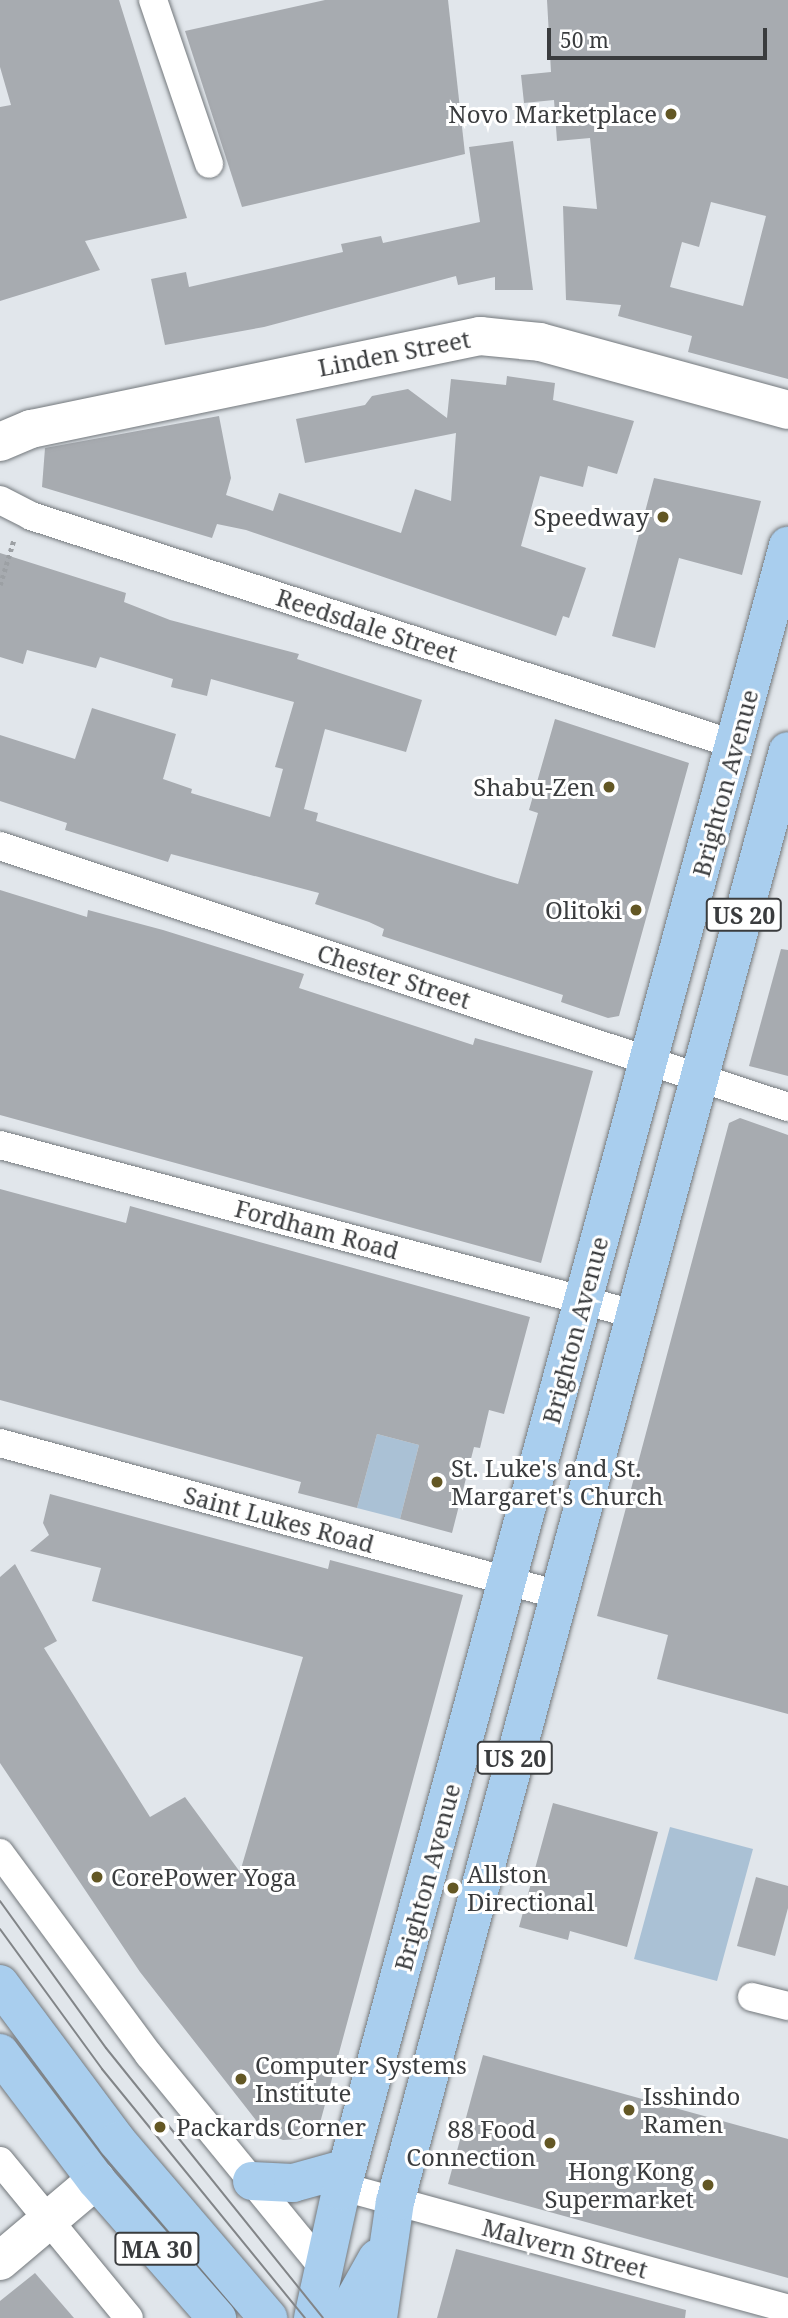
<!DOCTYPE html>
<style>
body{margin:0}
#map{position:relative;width:788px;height:2318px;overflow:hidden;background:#e1e6eb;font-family:"Noto Serif",serif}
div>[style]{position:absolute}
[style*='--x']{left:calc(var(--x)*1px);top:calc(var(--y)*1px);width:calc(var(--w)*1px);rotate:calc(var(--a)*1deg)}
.green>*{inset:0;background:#aac1d5}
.building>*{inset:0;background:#a7abb0}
.path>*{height:4.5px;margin-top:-2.25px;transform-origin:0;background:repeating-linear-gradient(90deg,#9ca0a4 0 3.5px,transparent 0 7px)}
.roads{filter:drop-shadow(0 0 2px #73787c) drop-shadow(0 0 2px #73787c)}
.street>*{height:28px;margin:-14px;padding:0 14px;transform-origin:14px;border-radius:14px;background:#fff}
.secondary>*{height:38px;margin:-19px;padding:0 19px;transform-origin:19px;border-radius:19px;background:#fff}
.primary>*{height:38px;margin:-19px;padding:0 19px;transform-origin:19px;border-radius:19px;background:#a9ceee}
.tram>*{height:2px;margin:-1px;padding:0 1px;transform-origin:1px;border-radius:1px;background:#828588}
.dots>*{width:19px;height:19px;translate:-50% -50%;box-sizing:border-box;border:4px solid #fff;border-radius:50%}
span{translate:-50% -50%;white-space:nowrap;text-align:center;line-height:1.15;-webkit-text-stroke:6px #fff;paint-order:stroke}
.shield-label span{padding:2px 5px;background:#fff;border:2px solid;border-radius:5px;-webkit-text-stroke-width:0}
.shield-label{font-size:23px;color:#3a3c3e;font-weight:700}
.poi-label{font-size:24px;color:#3a3c3e}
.right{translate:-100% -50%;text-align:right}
.left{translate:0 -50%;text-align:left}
.street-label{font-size:24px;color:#3a3c3e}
.scale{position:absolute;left:547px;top:28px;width:220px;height:32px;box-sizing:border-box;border:4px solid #3a3c3e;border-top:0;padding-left:9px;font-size:21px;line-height:24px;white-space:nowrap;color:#3a3c3e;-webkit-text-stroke:5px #fff;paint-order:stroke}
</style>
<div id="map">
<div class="green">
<i style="clip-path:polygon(377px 1434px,419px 1445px,400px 1519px,357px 1508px)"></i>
<i style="clip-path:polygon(670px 1827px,753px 1849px,717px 1981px,634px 1959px)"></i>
</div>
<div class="building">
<i style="clip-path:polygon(0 0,119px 0,187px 218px,85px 241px,100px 270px,0 301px,0 107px,11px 105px,0 67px)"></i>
<i style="clip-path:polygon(325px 0,448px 0,465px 154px,242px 207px,185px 31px)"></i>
<i style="clip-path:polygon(evenodd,547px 0,788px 0,788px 379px,688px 352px,692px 336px,618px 316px,621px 305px,566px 300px,563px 206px,597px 209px,590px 138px,557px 141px,554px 100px,524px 103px,521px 75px,551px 72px,547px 0,711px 202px,766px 216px,743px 306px,670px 287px,682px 242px,699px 247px,711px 202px)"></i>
<i style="clip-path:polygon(513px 141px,533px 290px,495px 290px,495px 277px,458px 285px,456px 276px,264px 327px,165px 345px,151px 279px,186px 272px,189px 287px,343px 252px,341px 244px,381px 236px,383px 243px,480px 222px,469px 147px)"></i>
<i style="clip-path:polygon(507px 376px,555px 383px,553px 400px,634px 421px,617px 474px,588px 466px,583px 487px,540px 476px,521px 546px,586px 568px,569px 618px,563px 616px,556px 636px,246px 530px,217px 524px,212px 538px,42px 487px,45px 448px,219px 416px,231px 478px,226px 495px,273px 511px,279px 493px,401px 533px,415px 489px,451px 501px,456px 433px,305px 463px,296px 419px,365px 405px,372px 396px,408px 389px,447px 418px,451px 379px,506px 385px)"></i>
<i style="clip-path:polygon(654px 478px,761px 501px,742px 575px,679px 558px,655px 648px,612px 636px)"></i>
<i style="clip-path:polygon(0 553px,126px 593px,124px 602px,170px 620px,299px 654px,297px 659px,422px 700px,406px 752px,325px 729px,304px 809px,318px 813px,316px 821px,497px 878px,518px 884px,538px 813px,529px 810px,555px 719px,689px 763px,619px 1016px,608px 1018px,561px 1002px,563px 995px,382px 936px,384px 929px,369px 922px,315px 904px,319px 893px,171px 854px,168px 862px,65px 830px,67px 823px,0 801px,0 735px,75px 759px,92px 708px,176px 734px,163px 779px,192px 789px,191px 793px,270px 817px,283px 769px,275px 767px,294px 702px,211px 679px,207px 696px,171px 687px,173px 679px,100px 657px,96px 668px,27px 650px,23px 664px,0 657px)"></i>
<i style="clip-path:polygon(0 890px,87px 917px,88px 910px,163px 930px,304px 974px,299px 988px,473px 1045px,475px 1038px,593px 1071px,541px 1263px,0 1115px)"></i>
<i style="clip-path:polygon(781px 949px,788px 950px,788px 1076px,749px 1066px)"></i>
<i style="clip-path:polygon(740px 1118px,788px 1135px,788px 1714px,657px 1679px,668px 1635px,597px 1616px,729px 1123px)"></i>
<i style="clip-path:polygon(0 1189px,126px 1223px,130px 1206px,530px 1317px,504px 1414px,489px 1410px,480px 1448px,474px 1447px,452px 1533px,400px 1519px,419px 1445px,377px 1434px,357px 1508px,298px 1493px,301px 1482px,0 1400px)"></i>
<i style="clip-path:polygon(50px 1494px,328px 1569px,330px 1560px,463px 1595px,320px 2123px,301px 2139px,283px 2140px,266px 2133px,140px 1972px,0 1763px,0 1577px,15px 1564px,57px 1641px,44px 1648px,150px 1817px,185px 1797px,240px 1872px,303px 1657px,92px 1601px,101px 1568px,30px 1551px,49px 1535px,43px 1523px)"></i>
<i style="clip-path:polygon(553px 1803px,658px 1832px,627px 1947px,570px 1931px,568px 1940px,519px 1927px)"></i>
<i style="clip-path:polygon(756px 1877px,788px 1886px,788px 1908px,775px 1956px,737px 1946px)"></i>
<i style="clip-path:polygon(483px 2055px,788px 2139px,788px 2278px,448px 2184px)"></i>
<i style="clip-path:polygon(456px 2249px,686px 2310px,685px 2318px,437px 2318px)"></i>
<i style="clip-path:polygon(35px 2273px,74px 2318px,0 2318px,0 2301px)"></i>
</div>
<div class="path">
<i style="--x:0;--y:585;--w:48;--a:-73.1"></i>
</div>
<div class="roads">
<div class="street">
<i style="--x:153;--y:0;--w:173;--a:71.1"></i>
<i style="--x:0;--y:500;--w:35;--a:27"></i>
<i style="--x:31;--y:516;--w:741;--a:17.99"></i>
<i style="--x:0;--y:846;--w:830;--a:18.33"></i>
<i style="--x:0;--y:1145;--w:656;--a:14.93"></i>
<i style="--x:0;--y:1443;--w:579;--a:15.21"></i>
<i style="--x:0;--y:1853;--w:251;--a:53.6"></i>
<i style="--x:149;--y:2055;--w:276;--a:50.7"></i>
<i style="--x:752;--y:1997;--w:37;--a:14"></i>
<i style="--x:0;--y:2161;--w:203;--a:50.6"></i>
<i style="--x:343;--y:2187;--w:461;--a:15.3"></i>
</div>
<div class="secondary">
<i style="--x:0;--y:442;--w:34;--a:-23"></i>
<i style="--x:31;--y:429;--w:459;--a:-11.7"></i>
<i style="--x:480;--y:336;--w:60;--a:5.7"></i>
<i style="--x:540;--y:342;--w:257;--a:15.3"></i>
<i style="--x:0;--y:2261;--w:126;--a:-40.2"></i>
</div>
<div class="primary">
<i style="--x:0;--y:1984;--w:196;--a:53.3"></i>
<i style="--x:117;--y:2141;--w:233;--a:49.5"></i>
<i style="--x:0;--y:2053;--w:159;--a:52.9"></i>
<i style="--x:96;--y:2180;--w:184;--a:48.8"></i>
<i style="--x:252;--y:2181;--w:41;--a:2.8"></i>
<i style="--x:293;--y:2183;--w:56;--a:-15.5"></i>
<i style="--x:313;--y:2318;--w:130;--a:-77.6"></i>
<i style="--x:341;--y:2191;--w:1705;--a:-74.8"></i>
<i style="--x:344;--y:2318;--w:68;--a:-60.8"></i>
<i style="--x:378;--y:2318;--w:117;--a:-81.7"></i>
<i style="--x:395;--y:2202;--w:1503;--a:-74.85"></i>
</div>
</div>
<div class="tram">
<i style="--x:0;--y:1901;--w:181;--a:54.2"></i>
<i style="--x:106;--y:2048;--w:346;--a:51.2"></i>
<i style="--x:0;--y:1929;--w:173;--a:53.9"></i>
<i style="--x:102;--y:2069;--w:321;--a:50.8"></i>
</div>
<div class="dots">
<i style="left:671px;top:114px;background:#635724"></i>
<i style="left:663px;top:517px;background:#635724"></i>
<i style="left:609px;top:787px;background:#635724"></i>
<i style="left:636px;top:910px;background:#635724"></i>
<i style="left:437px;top:1482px;background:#635724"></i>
<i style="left:97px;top:1877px;background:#635724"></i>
<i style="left:453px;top:1888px;background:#635724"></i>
<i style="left:241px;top:2079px;background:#635724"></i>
<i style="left:629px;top:2110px;background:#635724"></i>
<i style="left:160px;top:2127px;background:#635724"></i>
<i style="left:550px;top:2143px;background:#635724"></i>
<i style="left:708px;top:2185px;background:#635724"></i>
</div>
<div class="shield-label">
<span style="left:744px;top:915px">US 20</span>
<span style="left:515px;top:1758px">US 20</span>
<span style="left:157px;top:2249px">MA 30</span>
</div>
<div class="poi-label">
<span class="right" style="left:657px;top:114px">Novo Marketplace</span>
<span class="right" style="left:649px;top:517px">Speedway</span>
<span class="right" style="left:595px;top:787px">Shabu-Zen</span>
<span class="right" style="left:622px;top:910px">Olitoki</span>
<span class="left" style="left:451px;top:1482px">St. Luke's and St.<br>Margaret's Church</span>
<span class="left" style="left:467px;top:1888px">Allston<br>Directional</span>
<span class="left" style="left:111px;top:1877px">CorePower Yoga</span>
<span class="left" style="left:255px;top:2079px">Computer Systems<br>Institute</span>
<span class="left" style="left:643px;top:2110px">Isshindo<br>Ramen</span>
<span class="left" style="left:176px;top:2127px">Packards Corner</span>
<span class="right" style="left:536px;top:2143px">88 Food<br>Connection</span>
<span class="right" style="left:694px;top:2185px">Hong Kong<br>Supermarket</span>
</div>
<div class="street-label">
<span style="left:394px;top:353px;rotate:-11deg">Linden Street</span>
<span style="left:367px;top:625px;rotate:18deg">Reedsdale Street</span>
<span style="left:725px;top:783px;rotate:-75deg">Brighton Avenue</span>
<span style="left:394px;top:976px;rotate:18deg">Chester Street</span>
<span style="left:317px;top:1229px;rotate:15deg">Fordham Road</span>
<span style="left:575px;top:1330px;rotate:-75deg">Brighton Avenue</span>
<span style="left:279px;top:1519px;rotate:15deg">Saint Lukes Road</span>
<span style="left:427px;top:1877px;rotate:-75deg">Brighton Avenue</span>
<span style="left:565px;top:2248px;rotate:15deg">Malvern Street</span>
</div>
<div class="scale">50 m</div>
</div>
